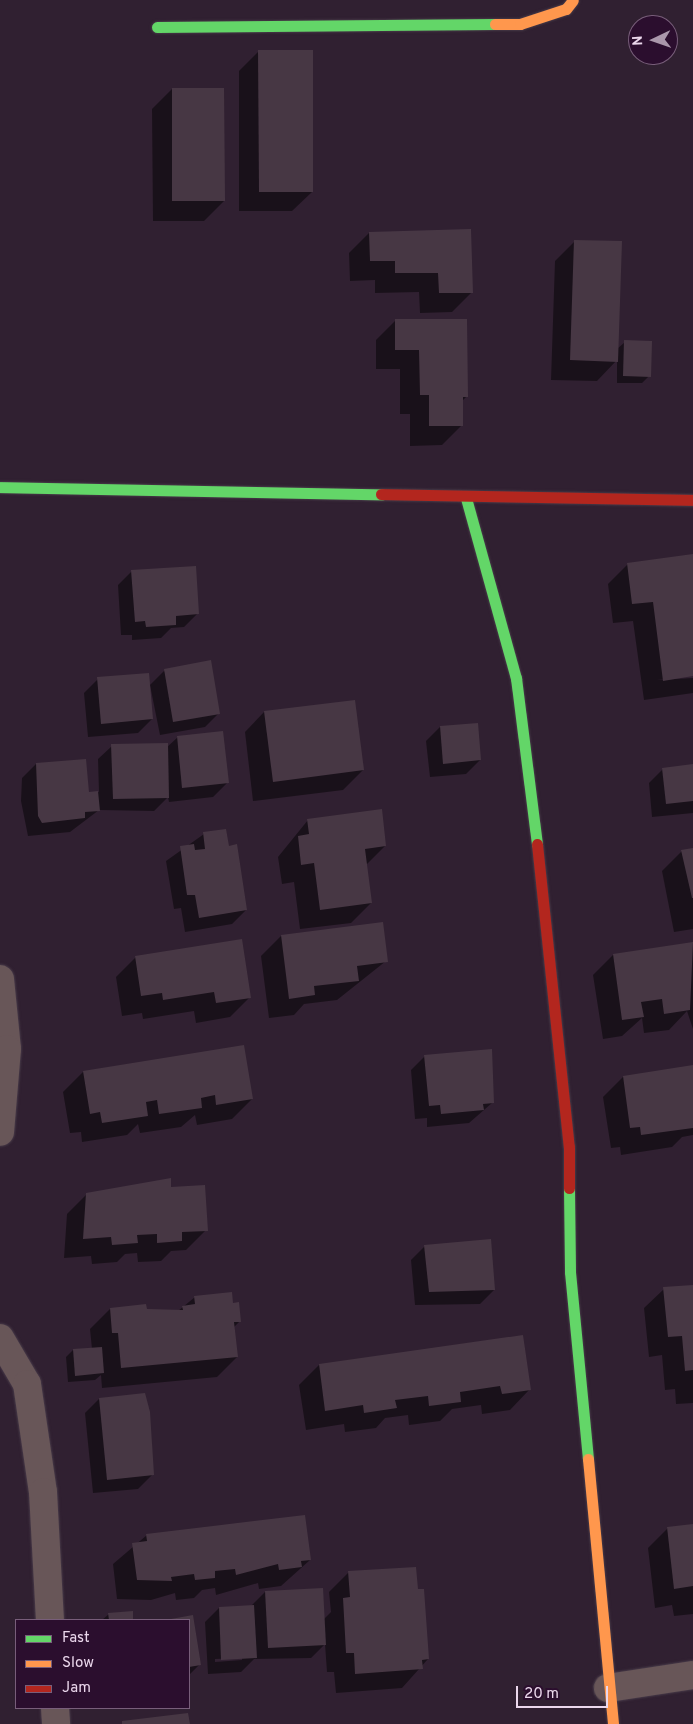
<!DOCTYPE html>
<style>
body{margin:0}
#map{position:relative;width:693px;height:1724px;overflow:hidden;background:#302031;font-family:Overpass,sans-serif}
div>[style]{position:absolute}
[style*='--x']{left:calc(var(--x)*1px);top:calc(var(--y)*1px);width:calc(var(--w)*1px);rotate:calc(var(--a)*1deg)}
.shadow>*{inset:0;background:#0007}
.building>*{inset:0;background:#473744}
.roads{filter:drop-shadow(0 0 1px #483b49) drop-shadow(0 0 1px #483b49)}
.street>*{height:28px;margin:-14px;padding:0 14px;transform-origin:14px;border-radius:14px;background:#685658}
.fast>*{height:11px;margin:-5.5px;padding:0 5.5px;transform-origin:5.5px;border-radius:5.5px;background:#63d668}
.slow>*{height:11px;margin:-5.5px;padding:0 5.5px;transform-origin:5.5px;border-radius:5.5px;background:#ff974d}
.jam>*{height:11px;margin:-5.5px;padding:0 5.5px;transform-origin:5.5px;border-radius:5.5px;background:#b3261e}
span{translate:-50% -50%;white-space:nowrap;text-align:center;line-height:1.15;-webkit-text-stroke:4px #2b0e2e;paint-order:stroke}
.legend{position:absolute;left:15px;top:1619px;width:175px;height:90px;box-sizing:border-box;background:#2b0e2e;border:1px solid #785e7a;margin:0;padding:6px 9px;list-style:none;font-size:15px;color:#ebd7ec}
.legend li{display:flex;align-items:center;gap:10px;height:25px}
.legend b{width:25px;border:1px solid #785e7a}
.north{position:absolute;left:628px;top:15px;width:50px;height:50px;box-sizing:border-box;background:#2b0e2e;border:1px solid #785e7a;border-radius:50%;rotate:267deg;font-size:14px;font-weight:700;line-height:20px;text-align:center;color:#ebd7ec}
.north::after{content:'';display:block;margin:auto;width:18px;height:22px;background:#aa97ab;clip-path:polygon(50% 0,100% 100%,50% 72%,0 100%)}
.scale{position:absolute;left:516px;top:1686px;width:92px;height:22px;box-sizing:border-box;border:2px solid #ebd7ec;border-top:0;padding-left:6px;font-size:15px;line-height:18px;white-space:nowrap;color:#ebd7ec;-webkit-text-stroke:4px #2b0e2e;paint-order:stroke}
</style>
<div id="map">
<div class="shadow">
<i style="clip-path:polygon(259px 51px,312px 192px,292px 211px,239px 211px,239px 71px)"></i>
<i style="clip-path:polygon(172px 89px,224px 201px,204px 221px,153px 221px,152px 109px)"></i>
<i style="clip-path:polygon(369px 233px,472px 292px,452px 312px,420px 313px,419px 292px,375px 293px,375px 280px,350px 281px,349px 253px)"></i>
<i style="clip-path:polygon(575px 241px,617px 349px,625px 342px,649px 376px,642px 383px,617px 383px,617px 360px,597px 381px,551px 380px,555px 261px)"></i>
<i style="clip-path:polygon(396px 320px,467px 396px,462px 401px,462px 425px,442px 445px,410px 446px,410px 414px,400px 414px,400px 369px,376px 369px,376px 340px)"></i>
<i style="clip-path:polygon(693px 555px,693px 675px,657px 680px,693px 678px,693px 693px,644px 700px,633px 621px,613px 623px,608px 584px,628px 564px)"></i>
<i style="clip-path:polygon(132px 571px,198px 613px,184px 627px,171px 628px,161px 638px,132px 640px,132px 635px,121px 635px,118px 585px)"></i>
<i style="clip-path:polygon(164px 671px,219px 713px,205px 727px,160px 735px,150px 685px)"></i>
<i style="clip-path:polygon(98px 679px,152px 719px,138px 733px,88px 737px,84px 693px)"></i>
<i style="clip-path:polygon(264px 712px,363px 770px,343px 790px,253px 801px,245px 732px)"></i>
<i style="clip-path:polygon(440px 727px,480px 760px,466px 774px,430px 777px,426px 741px)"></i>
<i style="clip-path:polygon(178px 737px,227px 783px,213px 797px,169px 802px,168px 797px,154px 811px,99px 810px,70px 832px,28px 836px,21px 801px,22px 778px,36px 764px,88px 793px,99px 792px,98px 759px,112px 746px,166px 748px)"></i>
<i style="clip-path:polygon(693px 766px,693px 813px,652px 817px,649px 783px,663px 769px)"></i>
<i style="clip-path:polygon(308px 820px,385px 846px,366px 865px,371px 903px,351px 923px,300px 929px,294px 882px,282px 884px,278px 857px)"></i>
<i style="clip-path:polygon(204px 834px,228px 847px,246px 910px,232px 924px,185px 932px,181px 908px,174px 909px,166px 861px)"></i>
<i style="clip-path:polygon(693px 849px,693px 929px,674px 932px,662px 871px,682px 851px)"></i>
<i style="clip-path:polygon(281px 936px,386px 961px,337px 1000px,304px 1004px,294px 1015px,269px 1018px,261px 956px)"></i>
<i style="clip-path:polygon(693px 943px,693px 1029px,687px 1011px,669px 1030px,644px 1033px,642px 1018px,622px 1036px,603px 1039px,593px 975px,613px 955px)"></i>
<i style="clip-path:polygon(136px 957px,250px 997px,230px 1017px,196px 1023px,194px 1011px,143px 1019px,142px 1013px,122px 1016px,116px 977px)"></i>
<i style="clip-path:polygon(425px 1056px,492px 1103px,469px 1123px,427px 1127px,427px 1118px,415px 1119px,411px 1070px)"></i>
<i style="clip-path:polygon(693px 1067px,693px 1135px,682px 1137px,672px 1147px,621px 1155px,620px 1147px,611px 1148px,603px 1097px,623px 1077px)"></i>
<i style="clip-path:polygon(83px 1072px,252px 1099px,232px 1119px,197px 1125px,195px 1115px,181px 1127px,140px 1133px,138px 1124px,127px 1135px,82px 1142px,81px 1132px,70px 1133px,63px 1092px)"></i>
<i style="clip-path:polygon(170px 1179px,170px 1189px,206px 1230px,186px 1250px,171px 1251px,161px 1261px,138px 1262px,137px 1253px,125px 1254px,117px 1262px,92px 1264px,91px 1256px,64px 1258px,67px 1214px,87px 1194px)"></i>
<i style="clip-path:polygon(425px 1246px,494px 1290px,480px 1304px,415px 1305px,411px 1260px)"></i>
<i style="clip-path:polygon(693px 1286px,693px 1403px,676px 1404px,675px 1389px,665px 1390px,662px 1355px,649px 1357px,644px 1308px,664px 1289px)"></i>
<i style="clip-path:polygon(195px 1297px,232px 1304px,240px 1321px,234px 1327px,237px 1357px,217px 1377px,102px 1388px,101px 1375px,95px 1380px,68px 1382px,66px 1357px,73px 1350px,92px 1349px,90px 1329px,110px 1309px,145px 1305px,146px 1310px,178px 1311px)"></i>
<i style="clip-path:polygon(522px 1336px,529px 1390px,510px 1410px,482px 1414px,481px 1405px,452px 1409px,440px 1421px,409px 1425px,408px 1415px,385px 1418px,376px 1428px,345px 1432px,344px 1424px,306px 1430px,299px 1385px,319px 1365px)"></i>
<i style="clip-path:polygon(99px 1399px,152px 1475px,138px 1489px,93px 1493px,85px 1413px)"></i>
<i style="clip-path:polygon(693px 1525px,693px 1614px,674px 1616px,672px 1605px,655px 1608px,648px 1548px,668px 1528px)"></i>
<i style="clip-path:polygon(147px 1535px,310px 1560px,281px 1586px,259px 1589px,258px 1583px,216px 1595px,215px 1588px,202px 1590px,194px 1598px,176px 1600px,175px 1593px,151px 1600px,117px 1599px,113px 1564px)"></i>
<i style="clip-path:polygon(evenodd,349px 1572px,428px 1659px,402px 1688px,336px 1693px,334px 1672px,327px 1672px,325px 1644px,311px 1658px,254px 1659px,241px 1672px,208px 1674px,205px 1622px,219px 1608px,251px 1606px,265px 1592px,324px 1619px,331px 1612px,329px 1592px,349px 1572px,242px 1658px,242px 1660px,215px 1662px,215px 1659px,242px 1658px)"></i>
<i style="clip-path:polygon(131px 1612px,132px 1620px,102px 1620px,109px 1614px)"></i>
<i style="clip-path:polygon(192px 1617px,200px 1664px,189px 1675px,189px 1620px,172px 1620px)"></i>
</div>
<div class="building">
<i style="clip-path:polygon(258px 50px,313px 50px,313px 192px,259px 192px)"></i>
<i style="clip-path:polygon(172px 88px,224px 88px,225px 201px,172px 201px)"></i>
<i style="clip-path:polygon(471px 229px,473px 293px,439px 293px,438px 273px,395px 273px,395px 261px,370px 261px,369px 232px)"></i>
<i style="clip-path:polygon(574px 240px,622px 241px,618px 362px,570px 360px)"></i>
<i style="clip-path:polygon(395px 319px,467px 319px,468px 397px,463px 397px,463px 426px,429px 426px,429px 395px,420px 395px,419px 350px,395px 350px)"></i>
<i style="clip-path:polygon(624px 340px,652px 341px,651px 377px,623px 376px)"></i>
<i style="clip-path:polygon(693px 554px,693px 676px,663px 681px,653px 602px,632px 604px,627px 563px)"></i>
<i style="clip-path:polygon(196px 566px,199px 614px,176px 616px,176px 625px,146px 627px,145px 621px,135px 622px,131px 570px)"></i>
<i style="clip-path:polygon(211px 660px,220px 714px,173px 722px,164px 669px)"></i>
<i style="clip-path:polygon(149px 673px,153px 719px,101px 724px,97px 677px)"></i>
<i style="clip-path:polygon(355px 700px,364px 770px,273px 782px,264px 711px)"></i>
<i style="clip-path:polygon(478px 723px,481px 760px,443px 764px,440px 726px)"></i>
<i style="clip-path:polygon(223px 731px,229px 783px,182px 788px,177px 736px)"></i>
<i style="clip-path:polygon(168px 743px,169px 798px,113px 799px,111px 744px)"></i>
<i style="clip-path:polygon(86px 759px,89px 792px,98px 791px,100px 811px,85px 812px,85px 818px,42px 823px,38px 816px,36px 763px)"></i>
<i style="clip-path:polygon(693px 764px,693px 801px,666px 804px,662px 768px)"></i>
<i style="clip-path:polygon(382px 809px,386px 846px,365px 849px,372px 903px,320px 910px,314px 863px,301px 865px,298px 836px,309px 834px,307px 819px)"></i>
<i style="clip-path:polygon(226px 829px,229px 846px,237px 844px,247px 910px,199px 918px,195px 895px,187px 895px,180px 846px,194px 844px,195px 850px,205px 849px,203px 832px)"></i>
<i style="clip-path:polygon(693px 848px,693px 898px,692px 898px,681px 850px)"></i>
<i style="clip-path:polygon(383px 922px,388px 962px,357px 966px,359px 981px,314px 986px,315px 995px,289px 999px,281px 935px)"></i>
<i style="clip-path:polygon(242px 939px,251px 998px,216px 1003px,214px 992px,163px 1000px,162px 993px,141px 996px,135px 956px)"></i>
<i style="clip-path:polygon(693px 942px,690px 1010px,664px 1014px,662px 999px,641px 1002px,644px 1017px,622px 1020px,613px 954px)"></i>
<i style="clip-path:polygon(244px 1045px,253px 1099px,216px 1105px,215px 1095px,201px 1098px,202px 1108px,159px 1114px,157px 1100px,146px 1102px,148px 1116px,102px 1123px,100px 1112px,90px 1114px,83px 1071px)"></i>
<i style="clip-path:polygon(492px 1049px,494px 1103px,483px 1104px,484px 1110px,441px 1114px,440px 1105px,429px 1106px,424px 1055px)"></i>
<i style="clip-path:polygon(693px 1065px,693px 1128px,641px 1135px,640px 1127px,630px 1128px,623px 1076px)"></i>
<i style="clip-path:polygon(171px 1178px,171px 1187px,205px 1185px,208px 1231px,182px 1232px,182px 1241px,157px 1243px,157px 1234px,137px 1235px,138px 1243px,112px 1245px,111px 1237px,83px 1239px,86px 1193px)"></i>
<i style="clip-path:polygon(491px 1239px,495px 1290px,429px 1292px,424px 1245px)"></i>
<i style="clip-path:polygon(693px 1285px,693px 1370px,685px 1371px,682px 1336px,668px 1337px,663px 1287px)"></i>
<i style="clip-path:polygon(232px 1292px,233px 1303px,239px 1302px,241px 1322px,234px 1322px,238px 1357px,121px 1368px,118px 1333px,112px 1333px,110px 1308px,146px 1304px,147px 1309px,183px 1310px,182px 1306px,195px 1304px,194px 1296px)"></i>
<i style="clip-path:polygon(523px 1335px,531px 1390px,502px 1394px,500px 1386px,460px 1392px,461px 1402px,429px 1406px,428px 1396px,395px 1400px,397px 1408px,364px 1413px,363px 1405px,325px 1411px,319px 1364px)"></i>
<i style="clip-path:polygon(102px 1347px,104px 1373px,75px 1376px,73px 1349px)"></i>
<i style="clip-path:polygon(145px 1393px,150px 1412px,154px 1475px,107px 1480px,99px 1398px)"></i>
<i style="clip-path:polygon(305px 1515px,311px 1560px,301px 1561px,302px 1567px,279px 1570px,278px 1564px,236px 1575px,235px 1569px,215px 1571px,215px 1578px,195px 1580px,194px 1574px,171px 1577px,172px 1581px,137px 1580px,132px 1543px,147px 1541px,146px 1534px)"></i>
<i style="clip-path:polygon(693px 1524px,693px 1586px,674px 1589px,667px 1527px)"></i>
<i style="clip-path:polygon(416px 1567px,418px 1589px,424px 1589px,429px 1659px,422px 1660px,423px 1669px,355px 1674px,354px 1653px,346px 1653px,343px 1598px,350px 1597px,348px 1571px)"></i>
<i style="clip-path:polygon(323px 1588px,326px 1645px,268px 1648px,265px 1591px)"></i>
<i style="clip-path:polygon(254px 1605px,257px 1658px,221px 1660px,219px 1607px)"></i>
<i style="clip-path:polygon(133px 1611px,133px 1620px,109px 1620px,108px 1613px)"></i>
<i style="clip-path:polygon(193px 1615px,201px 1665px,189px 1667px,189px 1620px,171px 1619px)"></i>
<i style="clip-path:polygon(188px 1713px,190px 1724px,122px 1724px,122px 1721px)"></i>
</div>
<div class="roads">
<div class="street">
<i style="--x:0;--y:979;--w:70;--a:84.3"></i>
<i style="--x:7;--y:1049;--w:83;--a:94.8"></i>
<i style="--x:0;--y:1338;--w:53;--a:59.6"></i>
<i style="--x:27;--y:1384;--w:109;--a:81.6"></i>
<i style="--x:43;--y:1492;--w:128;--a:86.9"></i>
<i style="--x:608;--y:1688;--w:86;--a:-8.7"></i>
<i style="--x:55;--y:1708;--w:16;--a:86"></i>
</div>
<div class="fast">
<i style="--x:157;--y:27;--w:338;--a:-0.5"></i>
<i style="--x:0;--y:487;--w:381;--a:1.1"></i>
<i style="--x:466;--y:498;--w:187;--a:74.5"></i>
<i style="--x:516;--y:678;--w:167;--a:82.8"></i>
<i style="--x:569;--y:1188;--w:84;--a:89.3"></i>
<i style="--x:570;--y:1272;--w:188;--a:84.5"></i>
</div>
<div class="slow">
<i style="--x:495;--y:24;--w:25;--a:0"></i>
<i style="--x:520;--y:24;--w:48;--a:-18.1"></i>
<i style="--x:566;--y:9;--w:11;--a:-52"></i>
<i style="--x:588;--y:1459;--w:266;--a:84.6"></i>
</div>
<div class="jam">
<i style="--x:381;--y:494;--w:312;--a:1.1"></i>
<i style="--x:537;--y:844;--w:305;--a:84"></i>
<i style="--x:569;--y:1147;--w:41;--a:90"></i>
</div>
</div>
<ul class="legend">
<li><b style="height:6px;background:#63d668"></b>Fast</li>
<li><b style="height:6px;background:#ff974d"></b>Slow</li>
<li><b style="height:6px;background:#b3261e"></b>Jam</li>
</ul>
<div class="north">N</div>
<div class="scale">20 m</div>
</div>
